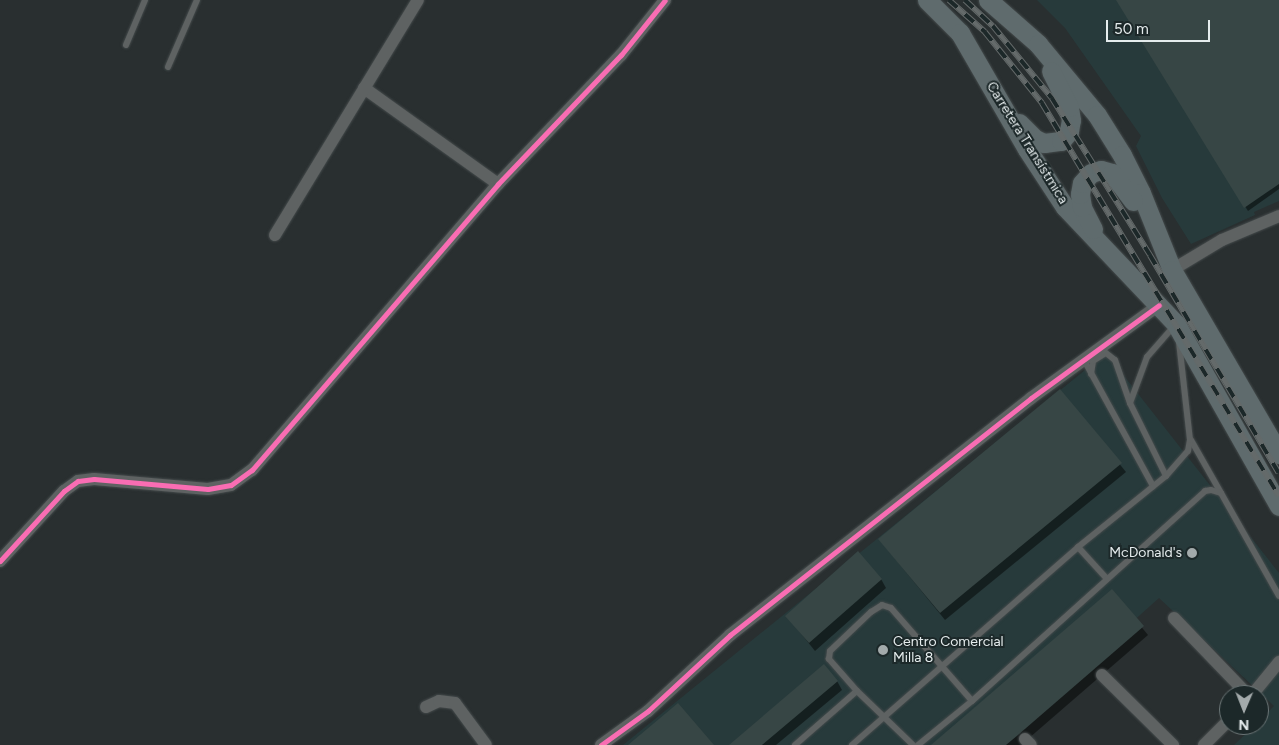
<!DOCTYPE html>
<meta charset="utf-8">
<style>
body{margin:0}
#map{position:relative;width:1279px;height:745px;overflow:hidden;background:#292f30;font-family:Figtree,sans-serif}
div>[style]{position:absolute}
[style*='--x']{left:calc(var(--x)*1px);top:calc(var(--y)*1px);width:calc(var(--w)*1px);rotate:calc(var(--a)*1deg)}
.built>*{inset:0;background:#273a3b}
.shadow>*{inset:0;background:#0007}
.building>*{inset:0;background:#374645}
.roads{filter:drop-shadow(0 0 1px #444a4b) drop-shadow(0 0 1px #444a4b)}
.service>*{height:6px;margin:-3px;padding:0 3px;transform-origin:3px;border-radius:3px;background:#5e6262}
.minor>*{height:12px;margin:-6px;padding:0 6px;transform-origin:6px;border-radius:6px;background:#5e6262}
.primary>*{height:19px;margin:-9.5px;padding:0 9.5px;transform-origin:9.5px;border-radius:9.5px;background:#5f6b6d}
.rail>*{height:5.5px;margin-top:-2.75px;transform-origin:0;background:repeating-linear-gradient(90deg,#1c2829 0 11px,#646a6a 0 22px);box-sizing:border-box;border-block:1px solid #646a6a}
.cycleway>*{height:5px;margin:-2.5px;padding:0 2.5px;transform-origin:2.5px;border-radius:2.5px;background:#f96db3}
.dots>*{width:14px;height:14px;translate:-50% -50%;box-sizing:border-box;border:2px solid #1c2829;border-radius:50%}
span{translate:-50% -50%;white-space:nowrap;text-align:center;line-height:1.15;-webkit-text-stroke:4px #1c2829;paint-order:stroke}
.street-label{font-size:14px;color:#e5eced}
.poi-label{font-size:14px;color:#e5eced}
.right{translate:-100% -50%;text-align:right}
.left{translate:0 -50%;text-align:left}
.north{position:absolute;left:1219px;top:685px;width:50px;height:50px;box-sizing:border-box;background:#1c2829;border:1px solid #6c7677;border-radius:50%;rotate:181deg;font-size:14px;font-weight:700;line-height:20px;text-align:center;color:#e5eced}
.north::after{content:'';display:block;margin:auto;width:18px;height:22px;background:#a3aaab;clip-path:polygon(50% 0,100% 100%,50% 72%,0 100%)}
.scale{position:absolute;left:1106px;top:20px;width:104px;height:22px;box-sizing:border-box;border:2px solid #e5eced;border-top:0;padding-left:6px;font-size:15px;line-height:18px;white-space:nowrap;color:#e5eced;-webkit-text-stroke:4px #1c2829;paint-order:stroke}
</style>
<div id="map">
<div class="built">
<i style="clip-path:polygon(1037px 0,1279px 0,1279px 201px,1254px 212px,1255px 215px,1191px 244px,1162px 198px,1136px 146px,1141px 136px,1065px 28px)"></i>
<i style="clip-path:polygon(1106px 353px,1279px 573px,1279px 745px,1234px 745px,1255px 725px,1259px 725px,1259px 721px,1274px 706px,1159px 598px,995px 745px,623px 745px)"></i>
</div>
<div class="shadow">
<i style="clip-path:polygon(1118px 0,1279px 0,1279px 189px,1248px 211px)"></i>
<i style="clip-path:polygon(1060px 391px,1126px 472px,945px 620px,879px 539px)"></i>
<i style="clip-path:polygon(881px 579px,886px 588px,815px 651px,787px 616px)"></i>
<i style="clip-path:polygon(1112px 591px,1148px 635px,1021px 745px,933px 745px)"></i>
<i style="clip-path:polygon(837px 681px,842px 690px,776px 745px,731px 745px)"></i>
</div>
<div class="building">
<i style="clip-path:polygon(1116px 0,1279px 0,1279px 184px,1244px 208px)"></i>
<i style="clip-path:polygon(1060px 389px,1122px 463px,940px 613px,878px 539px)"></i>
<i style="clip-path:polygon(858px 551px,882px 579px,809px 643px,785px 616px)"></i>
<i style="clip-path:polygon(1112px 589px,1144px 626px,1018px 735px,1006px 745px,931px 745px)"></i>
<i style="clip-path:polygon(824px 664px,838px 681px,762px 745px,729px 745px)"></i>
<i style="clip-path:polygon(678px 703px,714px 745px,628px 745px)"></i>
</div>
<div class="roads">
<div class="service">
<i style="--x:126;--y:45;--w:49;--a:-67.1"></i>
<i style="--x:168;--y:67;--w:73;--a:-66.6"></i>
<i style="--x:1084;--y:360;--w:144;--a:61.3"></i>
<i style="--x:1091;--y:374;--w:13;--a:-81"></i>
<i style="--x:1093;--y:361;--w:15;--a:-32"></i>
<i style="--x:1106;--y:353;--w:11;--a:38"></i>
<i style="--x:1115;--y:360;--w:46;--a:70.8"></i>
<i style="--x:1191;--y:440;--w:61;--a:60.5"></i>
<i style="--x:1166;--y:476;--w:81;--a:-116.3"></i>
<i style="--x:1130;--y:403;--w:49;--a:-69.7"></i>
<i style="--x:1147;--y:357;--w:41;--a:-48.9"></i>
<i style="--x:1078;--y:547;--w:43;--a:47.8"></i>
<i style="--x:857;--y:691;--w:78;--a:44"></i>
<i style="--x:795;--y:745;--w:82;--a:-41.1"></i>
<i style="--x:857;--y:691;--w:43;--a:-131.2"></i>
<i style="--x:829;--y:659;--w:8;--a:-83"></i>
<i style="--x:830;--y:651;--w:57;--a:-43.6"></i>
<i style="--x:871;--y:612;--w:13;--a:-32"></i>
<i style="--x:882;--y:605;--w:9;--a:18"></i>
<i style="--x:891;--y:608;--w:123;--a:48.9"></i>
<i style="--x:852;--y:745;--w:300;--a:-41.2"></i>
<i style="--x:1078;--y:547;--w:113;--a:-38.9"></i>
<i style="--x:1166;--y:476;--w:33;--a:-49"></i>
<i style="--x:1188;--y:451;--w:11;--a:-80"></i>
<i style="--x:1190;--y:440;--w:99;--a:-96.4"></i>
<i style="--x:918;--y:745;--w:70;--a:-39.2"></i>
<i style="--x:972;--y:701;--w:314;--a:-42"></i>
<i style="--x:1205;--y:491;--w:6;--a:-9"></i>
<i style="--x:1211;--y:490;--w:10;--a:17"></i>
<i style="--x:1221;--y:493;--w:118;--a:60.6"></i>
</div>
<div class="minor">
<i style="--x:364;--y:88;--w:165;--a:35.6"></i>
<i style="--x:275;--y:235;--w:275;--a:-58.7"></i>
<i style="--x:1172;--y:270;--w:58;--a:-31"></i>
<i style="--x:1222;--y:240;--w:62;--a:-22.8"></i>
<i style="--x:0;--y:561;--w:95;--a:-47.6"></i>
<i style="--x:64;--y:491;--w:17;--a:-36"></i>
<i style="--x:78;--y:481;--w:16;--a:-7"></i>
<i style="--x:94;--y:479;--w:114;--a:5"></i>
<i style="--x:208;--y:489;--w:23;--a:-10"></i>
<i style="--x:231;--y:485;--w:26;--a:-36"></i>
<i style="--x:252;--y:470;--w:377;--a:-49.3"></i>
<i style="--x:498;--y:184;--w:178;--a:-46.4"></i>
<i style="--x:621;--y:55;--w:70;--a:-51.3"></i>
<i style="--x:1174;--y:618;--w:107;--a:46.1"></i>
<i style="--x:1102;--y:675;--w:100;--a:44.6"></i>
<i style="--x:1252;--y:695;--w:43;--a:-50.7"></i>
<i style="--x:426;--y:707;--w:14;--a:-25"></i>
<i style="--x:439;--y:701;--w:16;--a:7"></i>
<i style="--x:455;--y:703;--w:52;--a:53.6"></i>
<i style="--x:1025;--y:739;--w:8;--a:45"></i>
<i style="--x:601;--y:745;--w:58;--a:-35.9"></i>
<i style="--x:648;--y:711;--w:112;--a:-42.8"></i>
<i style="--x:730;--y:635;--w:383;--a:-38.2"></i>
<i style="--x:1031;--y:398;--w:158;--a:-36"></i>
<i style="--x:1204;--y:745;--w:35;--a:-45"></i>
</div>
<div class="primary">
<i style="--x:927;--y:0;--w:47;--a:45"></i>
<i style="--x:960;--y:33;--w:134;--a:60"></i>
<i style="--x:1027;--y:149;--w:69;--a:56.8"></i>
<i style="--x:1065;--y:207;--w:161;--a:46.5"></i>
<i style="--x:1176;--y:324;--w:209;--a:60.5"></i>
<i style="--x:988;--y:0;--w:67;--a:41.3"></i>
<i style="--x:1038;--y:44;--w:92;--a:50.3"></i>
<i style="--x:1097;--y:115;--w:47;--a:58"></i>
<i style="--x:1122;--y:155;--w:42;--a:63.4"></i>
<i style="--x:1141;--y:193;--w:83;--a:68.1"></i>
<i style="--x:1172;--y:270;--w:213;--a:59.8"></i>
<i style="--x:1019;--y:123;--w:23;--a:45"></i>
<i style="--x:1035;--y:139;--w:10;--a:24"></i>
<i style="--x:1044;--y:143;--w:17;--a:-7"></i>
<i style="--x:1061;--y:141;--w:13;--a:-51"></i>
<i style="--x:1069;--y:131;--w:11;--a:-80"></i>
<i style="--x:1071;--y:120;--w:13;--a:-99"></i>
<i style="--x:1069;--y:107;--w:40;--a:-116.6"></i>
<i style="--x:1093;--y:229;--w:25;--a:-117"></i>
<i style="--x:1082;--y:207;--w:13;--a:-99"></i>
<i style="--x:1080;--y:194;--w:11;--a:-80"></i>
<i style="--x:1082;--y:183;--w:13;--a:-48"></i>
<i style="--x:1091;--y:173;--w:10;--a:-17"></i>
<i style="--x:1101;--y:170;--w:11;--a:15"></i>
<i style="--x:1112;--y:173;--w:35;--a:53"></i>
</div>
</div>
<div class="rail">
<i style="--x:949;--y:0;--w:48;--a:41.6"></i>
<i style="--x:985;--y:32;--w:91;--a:51.2"></i>
<i style="--x:1042;--y:103;--w:459;--a:58.9"></i>
<i style="--x:965;--y:0;--w:38;--a:43"></i>
<i style="--x:993;--y:26;--w:93;--a:50.7"></i>
<i style="--x:1052;--y:98;--w:185;--a:58"></i>
<i style="--x:1150;--y:255;--w:253;--a:59.4"></i>
</div>
<div class="cycleway">
<i style="--x:0;--y:561;--w:95;--a:-47.6"></i>
<i style="--x:64;--y:491;--w:17;--a:-36"></i>
<i style="--x:78;--y:481;--w:16;--a:-7"></i>
<i style="--x:94;--y:479;--w:114;--a:5"></i>
<i style="--x:208;--y:489;--w:23;--a:-10"></i>
<i style="--x:231;--y:485;--w:26;--a:-36"></i>
<i style="--x:252;--y:470;--w:377;--a:-49.3"></i>
<i style="--x:498;--y:184;--w:178;--a:-46.4"></i>
<i style="--x:621;--y:55;--w:70;--a:-51.3"></i>
<i style="--x:601;--y:745;--w:58;--a:-35.9"></i>
<i style="--x:648;--y:711;--w:112;--a:-42.8"></i>
<i style="--x:730;--y:635;--w:383;--a:-38.2"></i>
<i style="--x:1031;--y:398;--w:158;--a:-36"></i>
</div>
<div class="dots">
<i style="left:1192px;top:553px;background:#a3aaab"></i>
<i style="left:883px;top:650px;background:#a3aaab"></i>
</div>
<div class="street-label">
<span style="left:1027px;top:143px;rotate:58deg">Carretera Transístmica</span>
</div>
<div class="poi-label">
<span class="right" style="left:1182px;top:553px">McDonald's</span>
<span class="left" style="left:893px;top:650px">Centro Comercial<br>Milla 8</span>
</div>
<div class="north">N</div>
<div class="scale">50 m</div>
</div>
